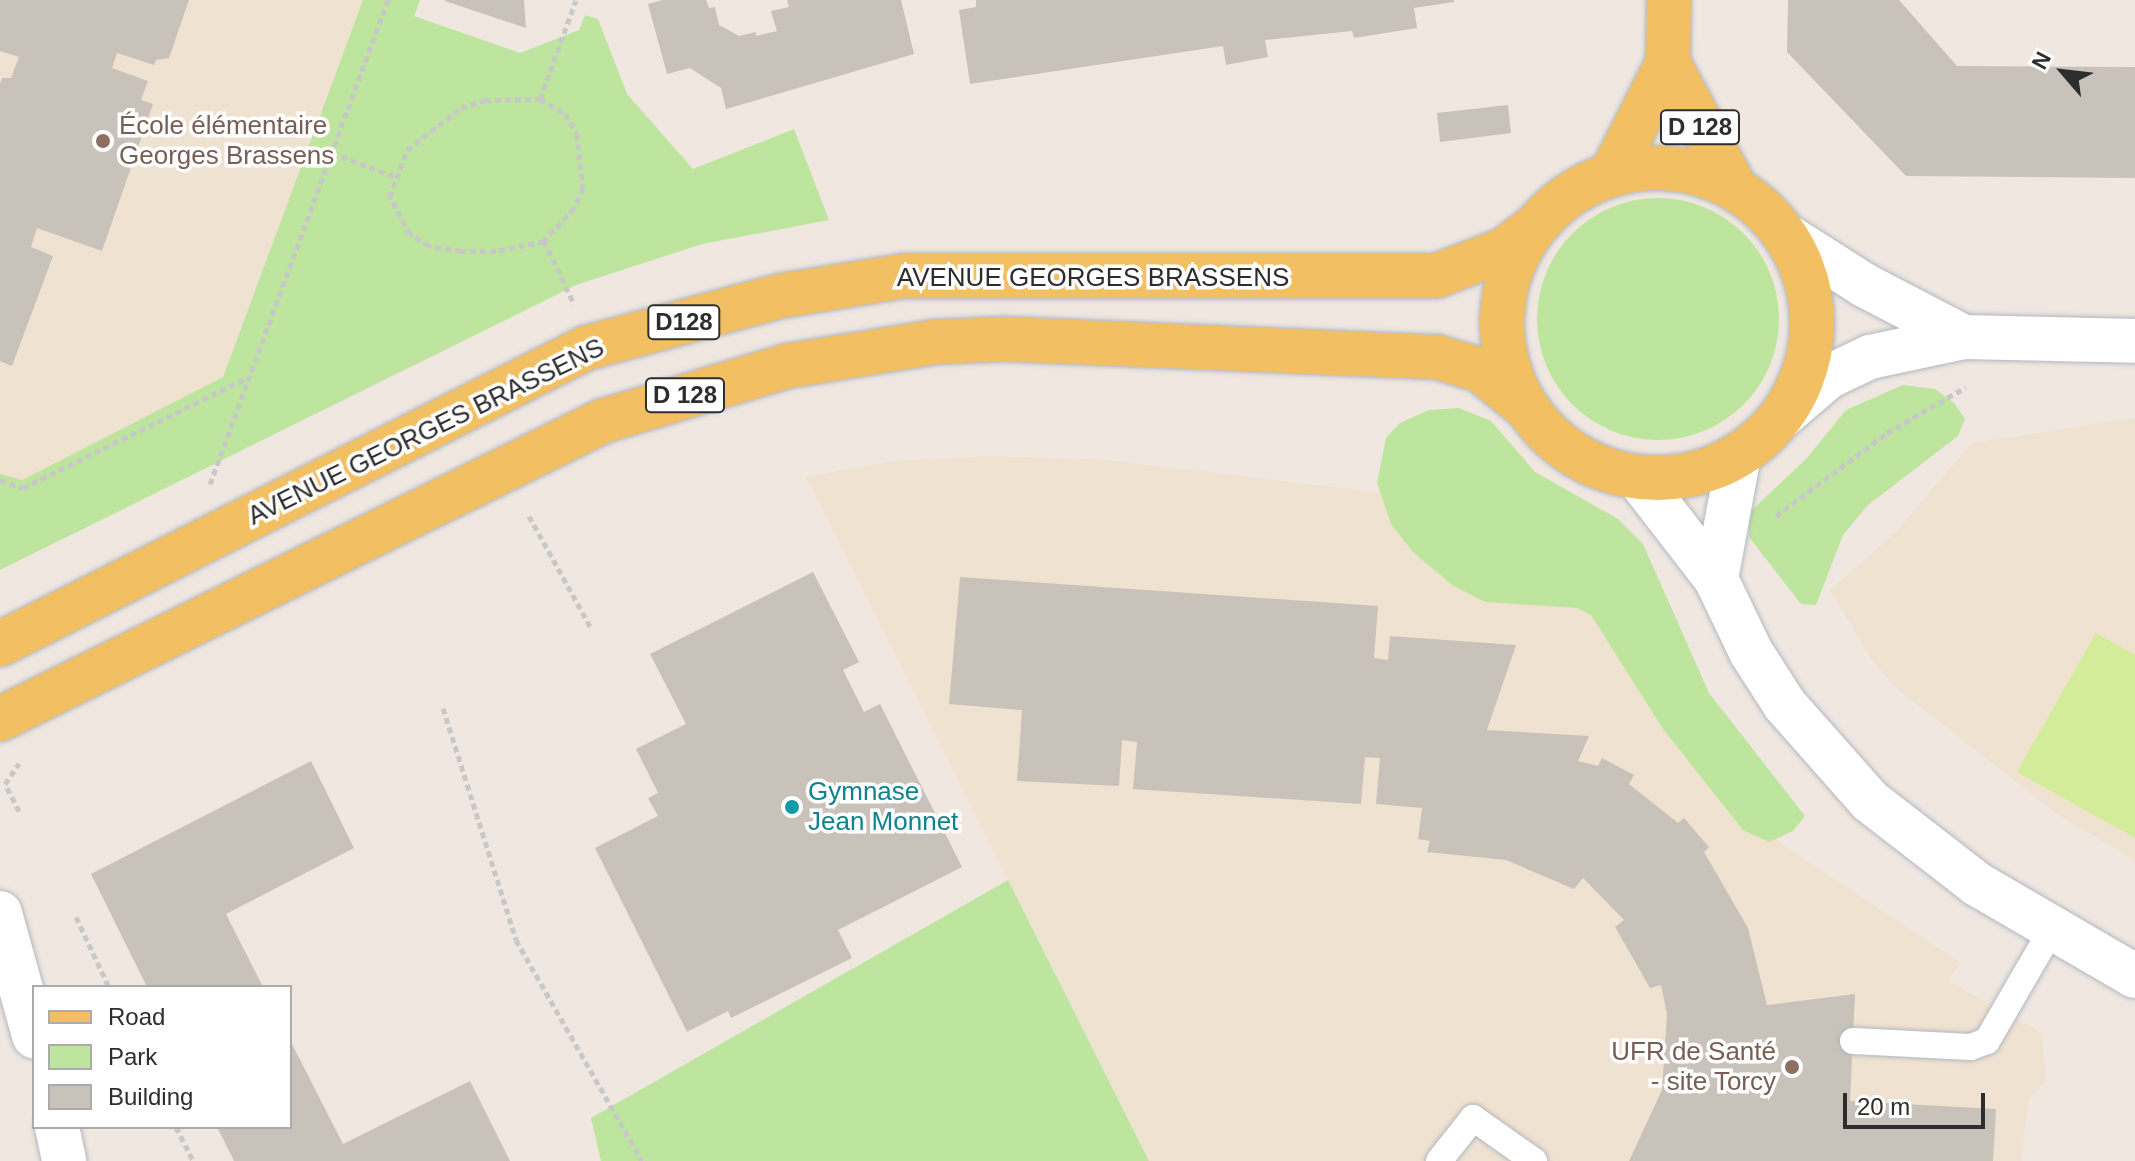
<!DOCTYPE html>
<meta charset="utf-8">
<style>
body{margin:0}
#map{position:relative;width:2135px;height:1161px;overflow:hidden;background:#efe7e0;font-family:Arial,sans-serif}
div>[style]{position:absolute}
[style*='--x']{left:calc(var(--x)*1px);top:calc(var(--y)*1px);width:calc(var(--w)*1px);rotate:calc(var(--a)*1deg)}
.education>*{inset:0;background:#f0e2d0}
.green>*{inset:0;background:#bee59d}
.round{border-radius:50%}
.pitch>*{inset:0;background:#d2ec99}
.building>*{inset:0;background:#c8c2bb}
.path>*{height:5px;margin-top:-2.5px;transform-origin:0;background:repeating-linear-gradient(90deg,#c8c8c8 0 6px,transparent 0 10px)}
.roads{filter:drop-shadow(0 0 2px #b3b7c1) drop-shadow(0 0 2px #b3b7c1)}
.service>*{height:26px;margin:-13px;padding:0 13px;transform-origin:13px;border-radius:13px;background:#fff}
.minor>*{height:44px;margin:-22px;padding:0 22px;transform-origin:22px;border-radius:22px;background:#fff}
.tertiary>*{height:44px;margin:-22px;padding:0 22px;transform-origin:22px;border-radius:22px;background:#fff}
.primary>*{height:44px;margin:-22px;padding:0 22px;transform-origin:22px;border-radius:22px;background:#f2c062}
.primary>.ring{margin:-22px;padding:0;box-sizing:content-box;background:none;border:44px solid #f2c062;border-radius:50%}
.dots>*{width:22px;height:22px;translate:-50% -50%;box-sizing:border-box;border:4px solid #fff;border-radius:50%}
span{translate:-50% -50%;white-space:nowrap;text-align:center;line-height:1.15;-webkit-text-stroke:7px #fff;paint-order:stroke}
.shield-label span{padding:2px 6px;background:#fff;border:2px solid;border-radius:6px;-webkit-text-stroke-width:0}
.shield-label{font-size:24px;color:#2d2d2d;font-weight:700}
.education-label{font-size:26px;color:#785e54}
.left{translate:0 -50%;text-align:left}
.right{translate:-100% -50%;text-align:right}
.street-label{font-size:26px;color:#2d2d2d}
.culture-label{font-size:26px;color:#0d838f}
.legend{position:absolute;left:32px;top:985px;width:260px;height:144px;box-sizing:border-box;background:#fff;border:2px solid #ababab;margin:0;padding:10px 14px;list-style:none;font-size:24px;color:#2d2d2d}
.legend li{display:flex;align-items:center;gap:16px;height:40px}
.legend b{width:40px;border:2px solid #ababab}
.north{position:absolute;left:2023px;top:32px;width:80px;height:80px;-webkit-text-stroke:6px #fff;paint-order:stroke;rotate:298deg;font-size:22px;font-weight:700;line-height:32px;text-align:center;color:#2d2d2d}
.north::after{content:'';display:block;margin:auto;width:28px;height:36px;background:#2d2d2d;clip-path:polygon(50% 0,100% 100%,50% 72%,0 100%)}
.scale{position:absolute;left:1843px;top:1093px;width:142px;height:36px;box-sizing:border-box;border:4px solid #2d2d2d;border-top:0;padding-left:10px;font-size:24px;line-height:28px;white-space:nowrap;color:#2d2d2d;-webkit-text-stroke:6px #fff;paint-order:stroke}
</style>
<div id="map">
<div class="education">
<i style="clip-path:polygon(0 0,363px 0,223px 377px,22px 480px,0 474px)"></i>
<i style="clip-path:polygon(2135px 418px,2135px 860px,2061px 817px,1895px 687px,1872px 660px,1830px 590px,1896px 532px,1972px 443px)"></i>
<i style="clip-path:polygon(991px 456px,1107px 460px,1476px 504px,1541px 553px,1782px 844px,1961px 963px,1948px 981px,2042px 1033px,2046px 1081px,2029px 1099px,2021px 1161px,1149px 1161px,806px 477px,895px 461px)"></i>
</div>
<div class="green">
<i style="clip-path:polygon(363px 0,420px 0,414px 16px,520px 53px,579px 30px,585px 15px,598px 19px,627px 94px,693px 169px,794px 129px,829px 220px,702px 244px,576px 285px,0 570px,0 474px,22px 480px,223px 377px)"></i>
<i class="round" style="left:1537px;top:198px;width:242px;height:242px"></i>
<i style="clip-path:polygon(1903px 385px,1935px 389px,1954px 403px,1965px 419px,1958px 436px,1868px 505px,1843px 535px,1816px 605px,1801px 604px,1749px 537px,1750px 512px,1807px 458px,1846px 410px)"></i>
<i style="clip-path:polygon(1459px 408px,1491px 421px,1535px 472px,1618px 519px,1643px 544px,1709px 693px,1805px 816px,1793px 831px,1769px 842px,1743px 830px,1663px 729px,1591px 615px,1577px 608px,1485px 602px,1452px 585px,1413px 552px,1391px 524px,1377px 483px,1386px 438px,1400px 423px,1429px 410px)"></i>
<i style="clip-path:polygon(1008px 880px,1149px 1161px,601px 1161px,591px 1118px)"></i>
</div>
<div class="pitch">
<i style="clip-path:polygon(2096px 633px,2135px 655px,2135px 838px,2017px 772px)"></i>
</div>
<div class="building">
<i style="clip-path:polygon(0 0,189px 0,169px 58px,156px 60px,154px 65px,117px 53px,112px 68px,148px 81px,141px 100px,153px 104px,102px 251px,37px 228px,31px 247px,53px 256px,12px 366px,0 361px,0 84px,2px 78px,11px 78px,19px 57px,0 51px)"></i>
<i style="clip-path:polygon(445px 0,524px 0,526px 28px,445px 1px)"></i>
<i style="clip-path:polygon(662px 0,706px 0,709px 8px,715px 7px,719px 25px,739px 36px,756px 32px,756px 36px,777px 31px,771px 11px,789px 7px,787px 0,901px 0,914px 54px,726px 109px,721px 88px,690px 68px,667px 74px,648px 4px)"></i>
<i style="clip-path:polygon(976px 0,1454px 0,1454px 2px,1414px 8px,1417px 28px,1354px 38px,1352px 31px,1265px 40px,1268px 57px,1226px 65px,1223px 46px,970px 84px,959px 10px,976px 7px)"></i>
<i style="clip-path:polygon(1788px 0,1899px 0,1957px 66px,2135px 67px,2135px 178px,1906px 176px,1787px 52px)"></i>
<i style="clip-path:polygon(1508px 105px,1511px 133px,1440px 142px,1437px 113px)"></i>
<i style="clip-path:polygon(813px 572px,859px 662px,843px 670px,864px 712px,880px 704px,962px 867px,838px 930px,852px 958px,731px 1018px,728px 1011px,687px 1032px,595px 848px,658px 816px,648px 798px,658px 793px,636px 749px,686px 724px,650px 654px)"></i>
<i style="clip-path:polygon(960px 577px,1378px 606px,1374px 658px,1388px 660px,1390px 636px,1516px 645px,1487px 730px,1589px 736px,1578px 761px,1598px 766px,1602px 758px,1634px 775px,1629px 784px,1678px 823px,1684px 818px,1709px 847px,1704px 852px,1748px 928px,1767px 1005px,1855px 994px,1850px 1101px,1996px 1109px,1993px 1161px,1629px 1161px,1662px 1090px,1667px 1014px,1661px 985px,1650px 988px,1615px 927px,1624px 920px,1583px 878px,1574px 889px,1506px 860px,1427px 852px,1430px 841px,1418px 839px,1422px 808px,1376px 804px,1380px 758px,1365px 757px,1361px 804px,1133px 789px,1137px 742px,1122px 740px,1119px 786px,1017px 781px,1022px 710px,949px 704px)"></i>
<i style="clip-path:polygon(311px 761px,354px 848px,226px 914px,263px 987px,147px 987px,91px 874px)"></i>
<i style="clip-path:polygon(290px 1040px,343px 1144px,470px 1081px,510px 1161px,234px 1161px,217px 1127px,290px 1127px)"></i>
</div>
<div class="path">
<i style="--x:540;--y:99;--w:105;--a:-70"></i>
<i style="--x:332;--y:153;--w:66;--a:20.4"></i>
<i style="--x:544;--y:241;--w:49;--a:168.2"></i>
<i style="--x:496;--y:251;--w:35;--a:180"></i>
<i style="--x:461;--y:251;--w:32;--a:-171"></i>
<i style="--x:429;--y:246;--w:22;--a:-148"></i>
<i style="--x:410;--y:234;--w:42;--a:-118.4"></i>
<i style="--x:390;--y:197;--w:50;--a:-70.1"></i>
<i style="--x:407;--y:150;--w:68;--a:-37.9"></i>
<i style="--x:461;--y:108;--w:25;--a:-18"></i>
<i style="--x:485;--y:100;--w:55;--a:-1"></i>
<i style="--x:540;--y:99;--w:29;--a:31"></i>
<i style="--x:565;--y:114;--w:23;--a:59"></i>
<i style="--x:577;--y:134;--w:54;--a:83.7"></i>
<i style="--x:583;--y:188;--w:22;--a:114"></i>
<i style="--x:574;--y:208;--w:45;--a:132.3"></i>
<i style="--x:544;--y:241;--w:70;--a:64.5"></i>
<i style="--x:0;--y:480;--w:24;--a:19"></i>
<i style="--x:23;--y:488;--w:252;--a:-26.2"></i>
<i style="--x:210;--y:484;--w:516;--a:-69.81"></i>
<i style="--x:529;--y:516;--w:128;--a:61"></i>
<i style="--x:1776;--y:516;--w:139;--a:-36.8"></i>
<i style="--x:1887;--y:433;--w:91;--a:-30.2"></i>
<i style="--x:443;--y:708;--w:243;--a:72.5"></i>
<i style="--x:516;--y:940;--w:254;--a:60.3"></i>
<i style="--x:19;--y:811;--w:30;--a:-117"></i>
<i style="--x:5;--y:784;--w:25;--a:-56"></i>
<i style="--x:76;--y:917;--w:77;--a:64.8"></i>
<i style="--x:176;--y:1127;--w:38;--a:63"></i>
</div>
<div class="roads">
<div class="service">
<i style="--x:1853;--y:1041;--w:118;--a:2.9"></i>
<i style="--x:1971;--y:1047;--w:17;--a:-21"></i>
<i style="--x:1987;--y:1041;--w:129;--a:-59.9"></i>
<i style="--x:1439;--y:1161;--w:55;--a:-51.7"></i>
<i style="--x:1473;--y:1118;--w:75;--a:35.2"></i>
</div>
<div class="minor">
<i style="--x:0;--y:913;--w:128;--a:74.5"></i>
<i style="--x:57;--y:1127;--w:35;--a:78"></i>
</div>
<div class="tertiary">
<i style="--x:1784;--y:234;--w:95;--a:32.5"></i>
<i style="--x:1864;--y:285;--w:113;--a:27.5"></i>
<i style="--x:1780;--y:418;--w:63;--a:-40.5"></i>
<i style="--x:1828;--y:377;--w:47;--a:-25.5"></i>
<i style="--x:1870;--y:357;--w:96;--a:-12"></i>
<i style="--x:1964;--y:337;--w:171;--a:1.3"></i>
<i style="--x:1638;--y:478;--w:128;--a:52.3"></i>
<i style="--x:1716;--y:579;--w:81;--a:64.4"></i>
<i style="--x:1751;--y:652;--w:63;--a:57.3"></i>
<i style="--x:1785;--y:705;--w:128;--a:48.5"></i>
<i style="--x:1870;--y:801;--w:135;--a:37.8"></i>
<i style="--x:1977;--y:884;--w:183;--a:30.2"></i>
<i style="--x:1716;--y:579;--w:126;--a:-79.5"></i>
</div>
<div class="primary">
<i style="--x:1669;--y:0;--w:62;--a:90.9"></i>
<i style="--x:1668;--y:62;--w:145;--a:62"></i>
<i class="ring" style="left:1502px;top:168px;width:266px;height:266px"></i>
<i style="--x:1612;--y:173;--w:124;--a:-63.2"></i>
<i style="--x:0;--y:644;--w:657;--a:-26.8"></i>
<i style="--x:586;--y:348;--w:201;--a:-15"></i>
<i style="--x:780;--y:296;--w:126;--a:-9.2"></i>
<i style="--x:904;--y:276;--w:532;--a:0"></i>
<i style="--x:1436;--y:276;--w:73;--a:-20.9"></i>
<i style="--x:1504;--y:250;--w:36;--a:-37"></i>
<i style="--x:0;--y:719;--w:673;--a:-26.3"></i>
<i style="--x:603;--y:421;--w:192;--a:-16.6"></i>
<i style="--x:787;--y:366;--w:150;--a:-9.2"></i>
<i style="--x:935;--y:342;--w:69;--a:-2.5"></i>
<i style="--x:1004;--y:339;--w:433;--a:2.4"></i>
<i style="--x:1437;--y:357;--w:45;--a:16.8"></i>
<i style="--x:1480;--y:370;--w:58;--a:38.7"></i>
</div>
</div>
<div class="dots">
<i style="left:103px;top:141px;background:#8d6e63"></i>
<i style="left:792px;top:807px;background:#0f9aa8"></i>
<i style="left:1792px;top:1067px;background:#8d6e63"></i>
</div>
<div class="shield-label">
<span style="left:1700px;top:127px">D 128</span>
<span style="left:684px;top:322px">D128</span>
<span style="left:685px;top:395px">D 128</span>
</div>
<div class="education-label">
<span class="left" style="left:119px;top:141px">École élémentaire<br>Georges Brassens</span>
<span class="right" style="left:1776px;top:1067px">UFR de Santé<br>- site Torcy</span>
</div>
<div class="street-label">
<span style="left:1093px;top:278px">AVENUE GEORGES BRASSENS</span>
<span style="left:426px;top:432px;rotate:-26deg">AVENUE GEORGES BRASSENS</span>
</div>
<div class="culture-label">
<span class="left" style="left:808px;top:807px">Gymnase<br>Jean Monnet</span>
</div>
<ul class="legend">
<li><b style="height:10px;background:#f2c062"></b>Road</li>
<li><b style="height:22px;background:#bee59d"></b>Park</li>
<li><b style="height:22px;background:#c8c2bb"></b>Building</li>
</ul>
<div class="north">N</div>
<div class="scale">20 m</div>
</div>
